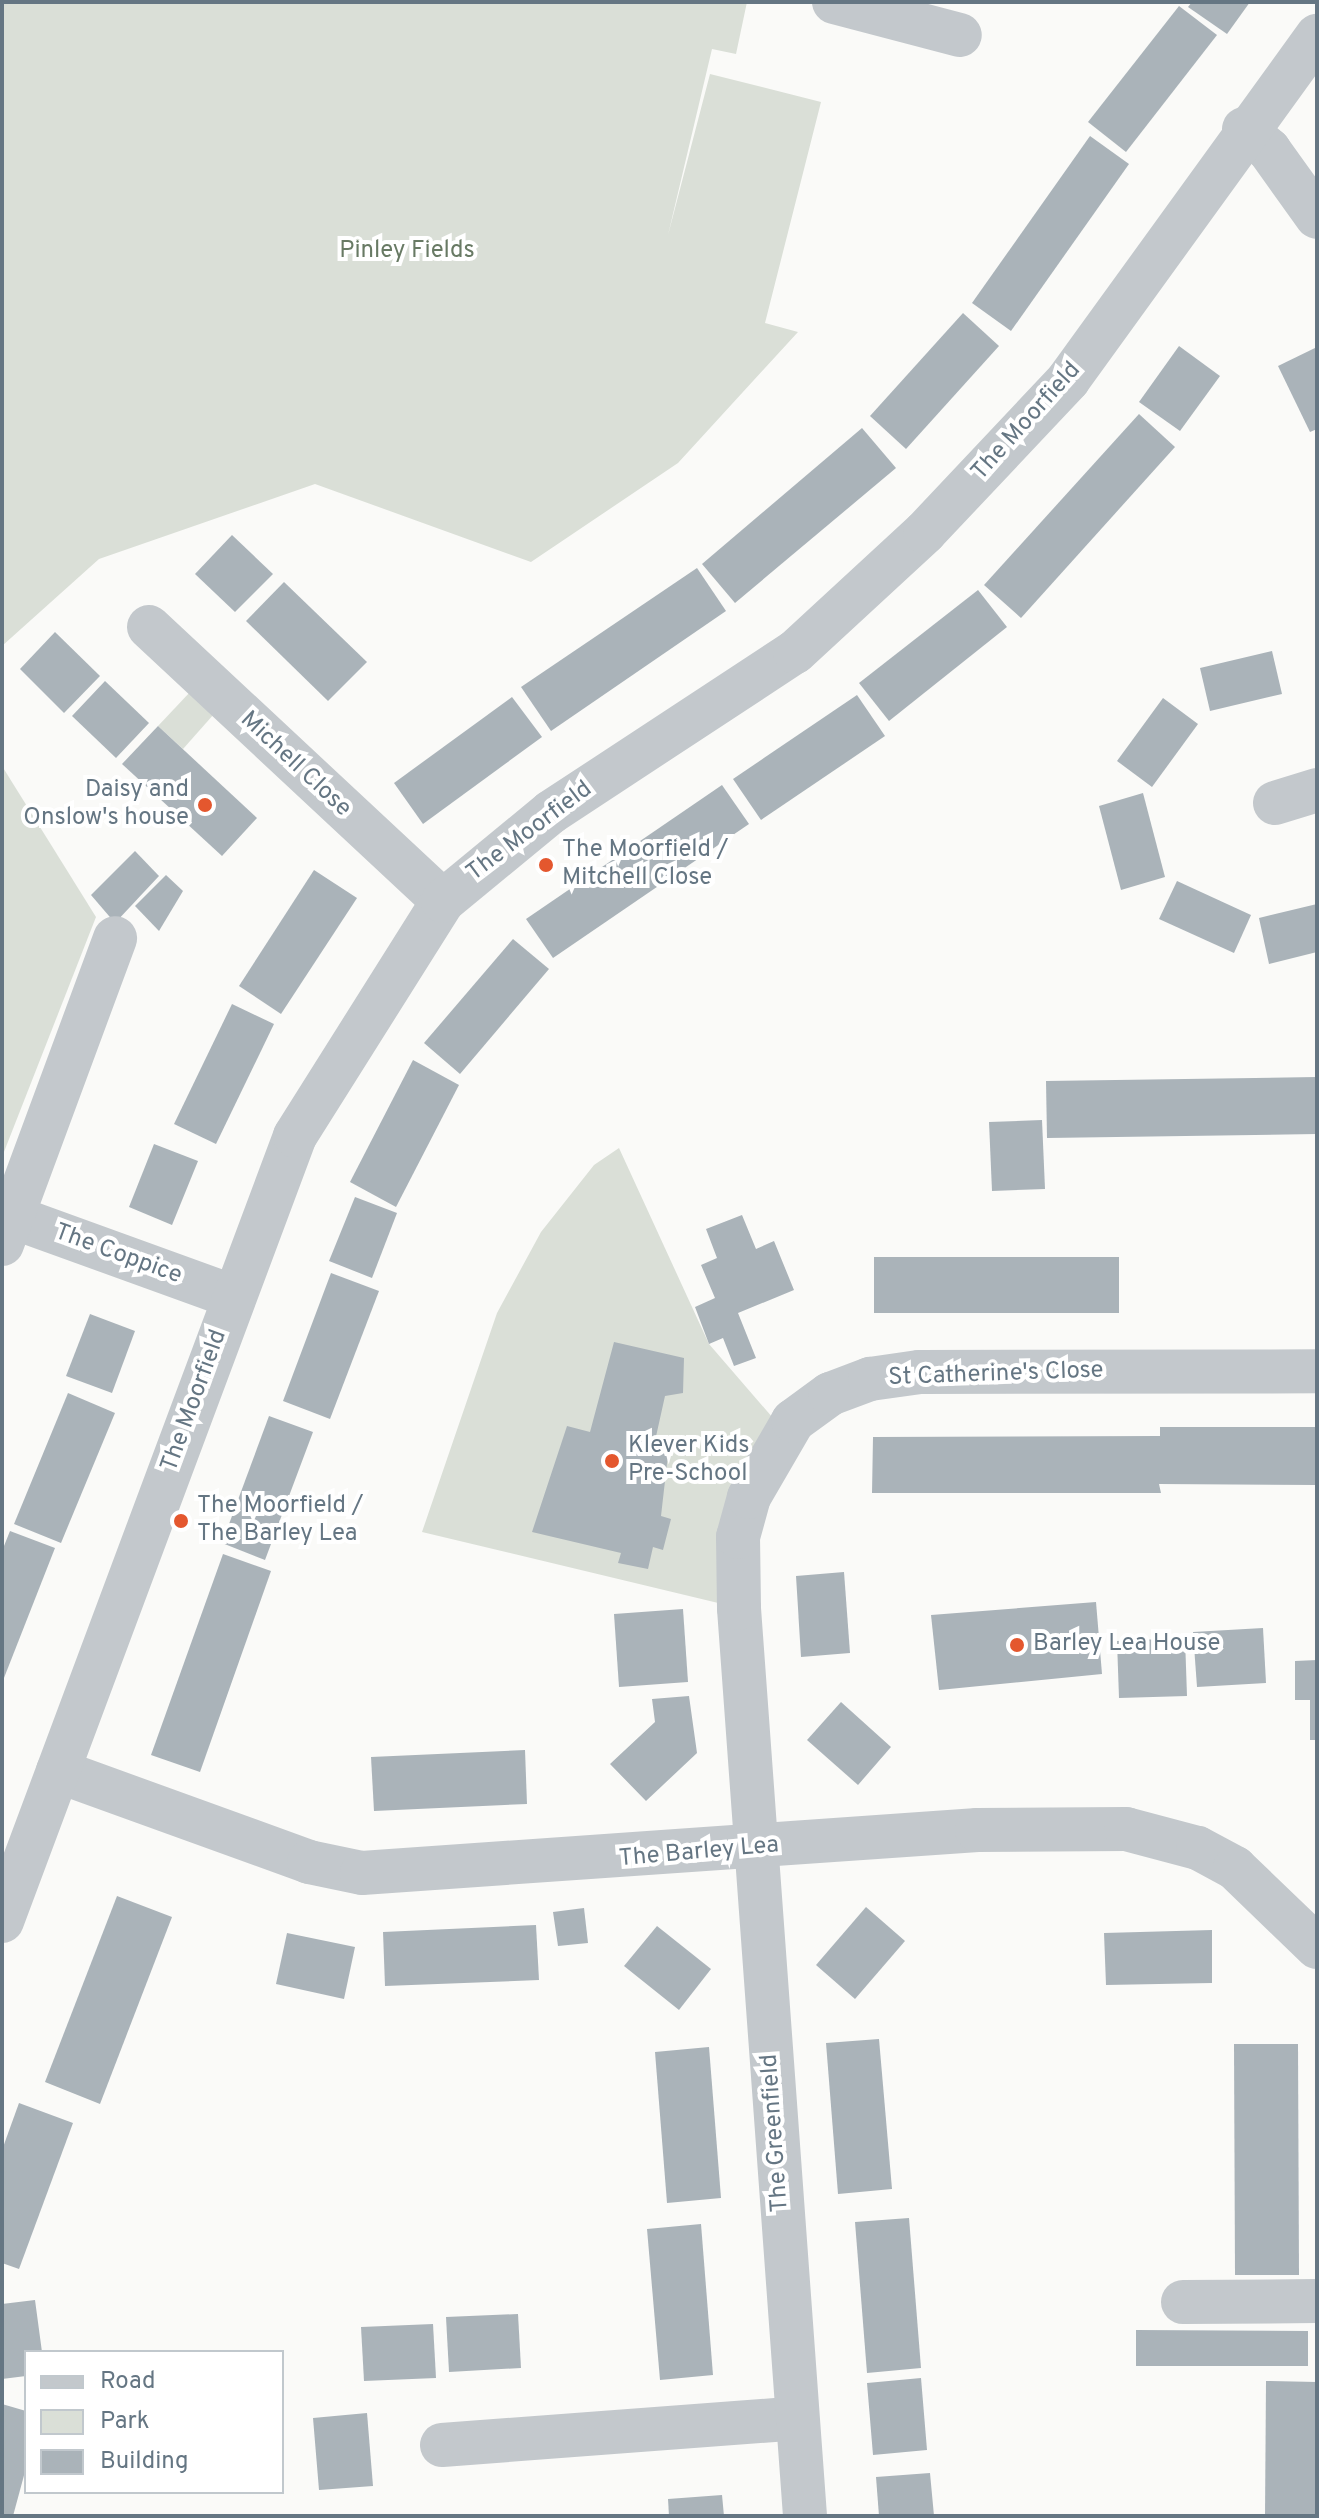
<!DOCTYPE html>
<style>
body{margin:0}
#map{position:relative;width:1319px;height:2518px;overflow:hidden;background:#fafaf8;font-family:Overpass,sans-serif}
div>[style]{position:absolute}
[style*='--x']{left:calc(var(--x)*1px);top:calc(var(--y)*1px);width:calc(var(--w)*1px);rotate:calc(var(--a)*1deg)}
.green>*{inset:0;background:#dadfd7}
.building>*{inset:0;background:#aab3b9}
.minor>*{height:44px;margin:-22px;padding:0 22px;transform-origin:22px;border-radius:22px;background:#c3c8cc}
.dots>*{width:22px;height:22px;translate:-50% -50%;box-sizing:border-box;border:4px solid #fff;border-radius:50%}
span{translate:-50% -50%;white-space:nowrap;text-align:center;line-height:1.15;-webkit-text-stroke:8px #fff;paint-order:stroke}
.park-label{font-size:24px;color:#687a64}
.street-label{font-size:24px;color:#657683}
.poi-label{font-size:24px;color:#657683}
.right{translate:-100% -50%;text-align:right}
.left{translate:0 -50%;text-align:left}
.frame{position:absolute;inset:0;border:4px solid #657683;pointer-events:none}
.legend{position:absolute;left:24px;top:2350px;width:260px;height:144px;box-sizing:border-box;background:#fff;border:2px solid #c1c8cd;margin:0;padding:10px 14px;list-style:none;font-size:24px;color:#657683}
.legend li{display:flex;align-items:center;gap:16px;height:40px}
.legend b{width:40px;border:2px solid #c1c8cd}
</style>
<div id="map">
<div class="green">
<i style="clip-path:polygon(2px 2px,747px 2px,736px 54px,712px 49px,668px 235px,710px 74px,821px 102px,765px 323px,798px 332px,678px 463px,531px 562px,315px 484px,99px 559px,2px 646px)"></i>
<i style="clip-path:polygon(191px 691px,214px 714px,183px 749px,158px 726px)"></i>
<i style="clip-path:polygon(2px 766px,96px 917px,2px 1157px)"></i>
<i style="clip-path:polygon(619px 1148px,709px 1344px,785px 1432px,739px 1608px,422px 1532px,497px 1313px,541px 1232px,594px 1165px)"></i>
</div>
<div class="building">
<i style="clip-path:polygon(1192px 2px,1250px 2px,1227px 34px,1188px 7px)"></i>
<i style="clip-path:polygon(1179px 6px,1217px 35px,1126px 152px,1088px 122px)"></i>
<i style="clip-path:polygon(1090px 136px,1129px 164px,1011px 331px,972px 303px)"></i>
<i style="clip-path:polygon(963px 313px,999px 346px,906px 449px,870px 416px)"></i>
<i style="clip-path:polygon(1179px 346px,1220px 376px,1180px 431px,1139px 402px)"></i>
<i style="clip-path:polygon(1317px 347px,1317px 429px,1310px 432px,1278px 366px)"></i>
<i style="clip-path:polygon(1139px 414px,1175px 447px,1021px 618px,984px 585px)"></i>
<i style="clip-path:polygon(862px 428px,896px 468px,735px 603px,702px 564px)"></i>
<i style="clip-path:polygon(232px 535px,273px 574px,235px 612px,195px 574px)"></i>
<i style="clip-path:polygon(697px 568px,726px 611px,551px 731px,521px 687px)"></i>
<i style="clip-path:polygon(284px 582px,367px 662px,328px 701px,246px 621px)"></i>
<i style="clip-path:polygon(978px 590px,1007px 627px,889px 721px,859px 683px)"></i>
<i style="clip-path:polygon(55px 632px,100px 676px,64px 713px,20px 669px)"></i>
<i style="clip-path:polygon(1272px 651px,1282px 694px,1210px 711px,1200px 668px)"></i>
<i style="clip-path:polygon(105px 681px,149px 723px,116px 758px,72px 716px)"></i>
<i style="clip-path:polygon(857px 695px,885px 736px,761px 820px,733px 779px)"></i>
<i style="clip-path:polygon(512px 697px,542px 737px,423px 824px,394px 783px)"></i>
<i style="clip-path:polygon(1163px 698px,1198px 724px,1152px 787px,1117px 761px)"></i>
<i style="clip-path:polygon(158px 726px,257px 818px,222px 856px,122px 764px)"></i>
<i style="clip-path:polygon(722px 785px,749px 824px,553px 958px,526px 919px)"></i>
<i style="clip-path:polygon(1143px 793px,1165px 877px,1121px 890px,1099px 806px)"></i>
<i style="clip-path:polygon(135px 851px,159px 876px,115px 923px,91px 895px)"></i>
<i style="clip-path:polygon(314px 870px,357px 898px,281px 1014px,239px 986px)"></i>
<i style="clip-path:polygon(166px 875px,183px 891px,159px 931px,135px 906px)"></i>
<i style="clip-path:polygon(1177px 881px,1251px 915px,1234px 953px,1159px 919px)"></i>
<i style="clip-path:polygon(1317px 904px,1317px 952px,1269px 964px,1259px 918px)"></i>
<i style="clip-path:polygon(513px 939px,549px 969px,460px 1074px,424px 1043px)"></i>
<i style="clip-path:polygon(232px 1004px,274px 1024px,216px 1144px,174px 1124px)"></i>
<i style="clip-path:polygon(413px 1060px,459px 1085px,396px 1207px,350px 1182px)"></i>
<i style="clip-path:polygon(1317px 1077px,1317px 1134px,1047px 1138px,1046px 1081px)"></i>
<i style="clip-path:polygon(1042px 1120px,1045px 1189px,992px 1191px,989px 1122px)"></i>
<i style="clip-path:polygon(154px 1144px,198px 1161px,172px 1225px,129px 1207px)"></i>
<i style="clip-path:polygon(355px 1197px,397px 1213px,372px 1278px,329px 1261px)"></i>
<i style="clip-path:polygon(742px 1215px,756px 1249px,774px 1241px,794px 1290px,738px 1313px,756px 1358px,734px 1366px,723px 1338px,709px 1344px,695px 1307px,715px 1298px,701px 1265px,717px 1258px,706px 1229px)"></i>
<i style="clip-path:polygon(874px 1257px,1119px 1257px,1119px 1313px,874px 1313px)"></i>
<i style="clip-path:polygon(331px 1273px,379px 1291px,330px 1419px,283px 1401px)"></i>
<i style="clip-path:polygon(90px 1314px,135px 1331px,112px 1393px,66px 1376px)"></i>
<i style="clip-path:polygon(614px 1342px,684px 1358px,683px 1393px,665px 1396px,655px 1441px,669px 1446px,661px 1516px,671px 1519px,663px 1550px,653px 1547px,648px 1569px,618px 1563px,621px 1553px,532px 1532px,567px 1426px,590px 1432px)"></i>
<i style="clip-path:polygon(68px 1393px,115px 1413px,61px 1543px,14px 1524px)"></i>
<i style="clip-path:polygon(269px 1416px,313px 1432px,265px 1560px,222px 1543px)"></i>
<i style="clip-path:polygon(1160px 1427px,1317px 1427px,1317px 1485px,1159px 1484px,1161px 1493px,872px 1493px,873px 1437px,1160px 1436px)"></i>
<i style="clip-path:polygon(10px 1531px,55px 1548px,2px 1683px,2px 1551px)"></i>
<i style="clip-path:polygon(223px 1554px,271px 1571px,200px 1772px,151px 1755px)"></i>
<i style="clip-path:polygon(844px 1572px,850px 1653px,801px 1657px,796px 1576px)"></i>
<i style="clip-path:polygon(1096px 1602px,1102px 1674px,939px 1690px,931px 1615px)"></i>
<i style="clip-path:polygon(683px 1609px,688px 1682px,619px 1687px,614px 1614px)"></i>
<i style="clip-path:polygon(1263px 1628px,1266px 1683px,1197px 1687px,1193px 1632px)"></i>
<i style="clip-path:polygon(1185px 1638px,1187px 1696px,1119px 1698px,1117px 1641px)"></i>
<i style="clip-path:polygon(1317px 1660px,1317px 1740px,1310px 1740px,1310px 1700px,1295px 1700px,1295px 1661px)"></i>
<i style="clip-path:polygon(689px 1696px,697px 1753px,646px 1801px,610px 1764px,655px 1722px,652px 1699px)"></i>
<i style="clip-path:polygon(841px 1702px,891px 1747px,858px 1785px,807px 1740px)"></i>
<i style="clip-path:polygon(525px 1750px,527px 1804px,374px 1811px,371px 1757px)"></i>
<i style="clip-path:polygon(117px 1896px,172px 1917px,100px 2104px,45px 2082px)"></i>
<i style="clip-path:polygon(866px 1907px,905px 1941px,855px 1999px,816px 1965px)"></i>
<i style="clip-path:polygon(584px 1908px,588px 1943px,558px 1946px,553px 1912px)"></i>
<i style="clip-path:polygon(536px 1925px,539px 1980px,385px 1986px,383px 1932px)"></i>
<i style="clip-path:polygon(657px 1926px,711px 1969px,679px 2010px,624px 1966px)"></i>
<i style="clip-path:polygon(1212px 1930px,1212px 1983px,1106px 1985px,1104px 1933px)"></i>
<i style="clip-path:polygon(287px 1933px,355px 1947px,344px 1999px,276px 1984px)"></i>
<i style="clip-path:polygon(879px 2039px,892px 2189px,838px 2194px,826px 2043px)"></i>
<i style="clip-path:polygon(1234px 2044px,1298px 2044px,1299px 2275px,1235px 2275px)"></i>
<i style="clip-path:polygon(709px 2047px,721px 2198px,667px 2203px,655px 2052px)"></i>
<i style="clip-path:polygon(19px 2103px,73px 2123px,19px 2269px,2px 2263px,2px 2150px)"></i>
<i style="clip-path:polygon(909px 2218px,921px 2368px,867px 2373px,855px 2222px)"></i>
<i style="clip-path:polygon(701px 2224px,713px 2375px,660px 2380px,647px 2229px)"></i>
<i style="clip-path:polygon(35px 2300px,42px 2352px,26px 2352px,26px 2376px,2px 2379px,2px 2304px)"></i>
<i style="clip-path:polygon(518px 2314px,521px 2368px,449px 2372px,446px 2317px)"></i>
<i style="clip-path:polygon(433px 2324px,436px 2378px,364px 2381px,361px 2327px)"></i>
<i style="clip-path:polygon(1136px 2330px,1308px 2331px,1308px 2366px,1136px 2366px)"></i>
<i style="clip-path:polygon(921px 2378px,927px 2450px,873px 2455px,867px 2383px)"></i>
<i style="clip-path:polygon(1266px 2381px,1317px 2382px,1317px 2516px,1265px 2516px)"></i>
<i style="clip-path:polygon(2px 2404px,26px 2411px,26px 2468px,13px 2516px,2px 2516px)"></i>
<i style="clip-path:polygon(367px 2413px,373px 2486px,319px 2490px,313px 2418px)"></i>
<i style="clip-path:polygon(930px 2473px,934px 2516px,879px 2516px,876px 2477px)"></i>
<i style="clip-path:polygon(722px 2495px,724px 2516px,669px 2516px,668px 2499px)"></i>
</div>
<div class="minor">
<i style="--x:834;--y:2;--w:130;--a:14.7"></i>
<i style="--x:1244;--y:129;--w:33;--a:40"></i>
<i style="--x:1269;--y:150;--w:82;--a:54.4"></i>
<i style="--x:149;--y:627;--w:402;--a:43"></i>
<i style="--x:1275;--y:803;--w:44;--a:-17.2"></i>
<i style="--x:2;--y:1213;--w:247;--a:19.9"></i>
<i style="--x:2;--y:1244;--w:326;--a:-69.7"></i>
<i style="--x:58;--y:1771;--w:267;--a:19.9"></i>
<i style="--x:309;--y:1862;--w:54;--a:11.7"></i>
<i style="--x:362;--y:1873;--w:617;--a:-4"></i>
<i style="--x:977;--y:1830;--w:149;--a:-0.4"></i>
<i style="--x:1126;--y:1829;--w:74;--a:14.8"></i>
<i style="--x:1198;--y:1848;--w:42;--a:28.4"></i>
<i style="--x:1235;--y:1868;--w:114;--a:43.9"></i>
<i style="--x:2;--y:1921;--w:838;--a:-69.53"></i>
<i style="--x:295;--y:1136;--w:278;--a:-57.8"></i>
<i style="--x:443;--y:901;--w:140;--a:-39.5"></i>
<i style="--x:551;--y:812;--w:292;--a:-33.3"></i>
<i style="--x:795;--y:652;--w:177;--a:-42.7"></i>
<i style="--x:925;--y:532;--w:209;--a:-46.7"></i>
<i style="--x:1068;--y:380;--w:425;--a:-54.1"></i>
<i style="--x:1183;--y:2302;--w:134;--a:-0.4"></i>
<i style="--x:442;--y:2445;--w:356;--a:-4.3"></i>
<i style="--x:805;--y:2516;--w:910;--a:-94.16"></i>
<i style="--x:739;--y:1608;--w:71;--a:-90.8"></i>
<i style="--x:738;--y:1537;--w:41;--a:-74.6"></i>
<i style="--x:749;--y:1497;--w:88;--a:-59.9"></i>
<i style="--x:793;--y:1421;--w:46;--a:-36.1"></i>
<i style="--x:830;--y:1394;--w:43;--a:-20.6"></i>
<i style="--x:870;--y:1379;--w:49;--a:-8.1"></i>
<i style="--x:919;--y:1372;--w:398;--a:-0.1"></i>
</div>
<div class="dots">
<i style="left:205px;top:805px;background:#e4572e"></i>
<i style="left:546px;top:865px;background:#e4572e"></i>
<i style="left:612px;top:1461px;background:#e4572e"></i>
<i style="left:181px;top:1521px;background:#e4572e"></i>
<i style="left:1017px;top:1645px;background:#e4572e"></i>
</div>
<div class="park-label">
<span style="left:407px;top:252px">Pinley Fields</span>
</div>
<div class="street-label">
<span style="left:1027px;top:422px;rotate:-48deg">The Moorfield</span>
<span style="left:295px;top:765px;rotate:43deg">Michell Close</span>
<span style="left:530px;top:832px;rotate:-37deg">The Moorfield</span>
<span style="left:118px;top:1255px;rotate:20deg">The Coppice</span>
<span style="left:996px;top:1375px;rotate:-2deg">St Catherine's Close</span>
<span style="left:195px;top:1401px;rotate:-70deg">The Moorfield</span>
<span style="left:699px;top:1853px;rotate:-5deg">The Barley Lea</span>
<span style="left:776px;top:2133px;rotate:-94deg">The Greenfield</span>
</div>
<div class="poi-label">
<span class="right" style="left:189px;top:805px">Daisy and<br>Onslow's house</span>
<span class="left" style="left:562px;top:865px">The Moorfield /<br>Mitchell Close</span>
<span class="left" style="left:628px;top:1461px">Klever Kids<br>Pre-School</span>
<span class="left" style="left:197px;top:1521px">The Moorfield /<br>The Barley Lea</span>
<span class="left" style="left:1033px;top:1645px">Barley Lea House</span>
</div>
<div class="frame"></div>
<ul class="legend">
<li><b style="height:10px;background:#c3c8cc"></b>Road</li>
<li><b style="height:22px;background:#dadfd7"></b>Park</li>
<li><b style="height:22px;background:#aab3b9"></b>Building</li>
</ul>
</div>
